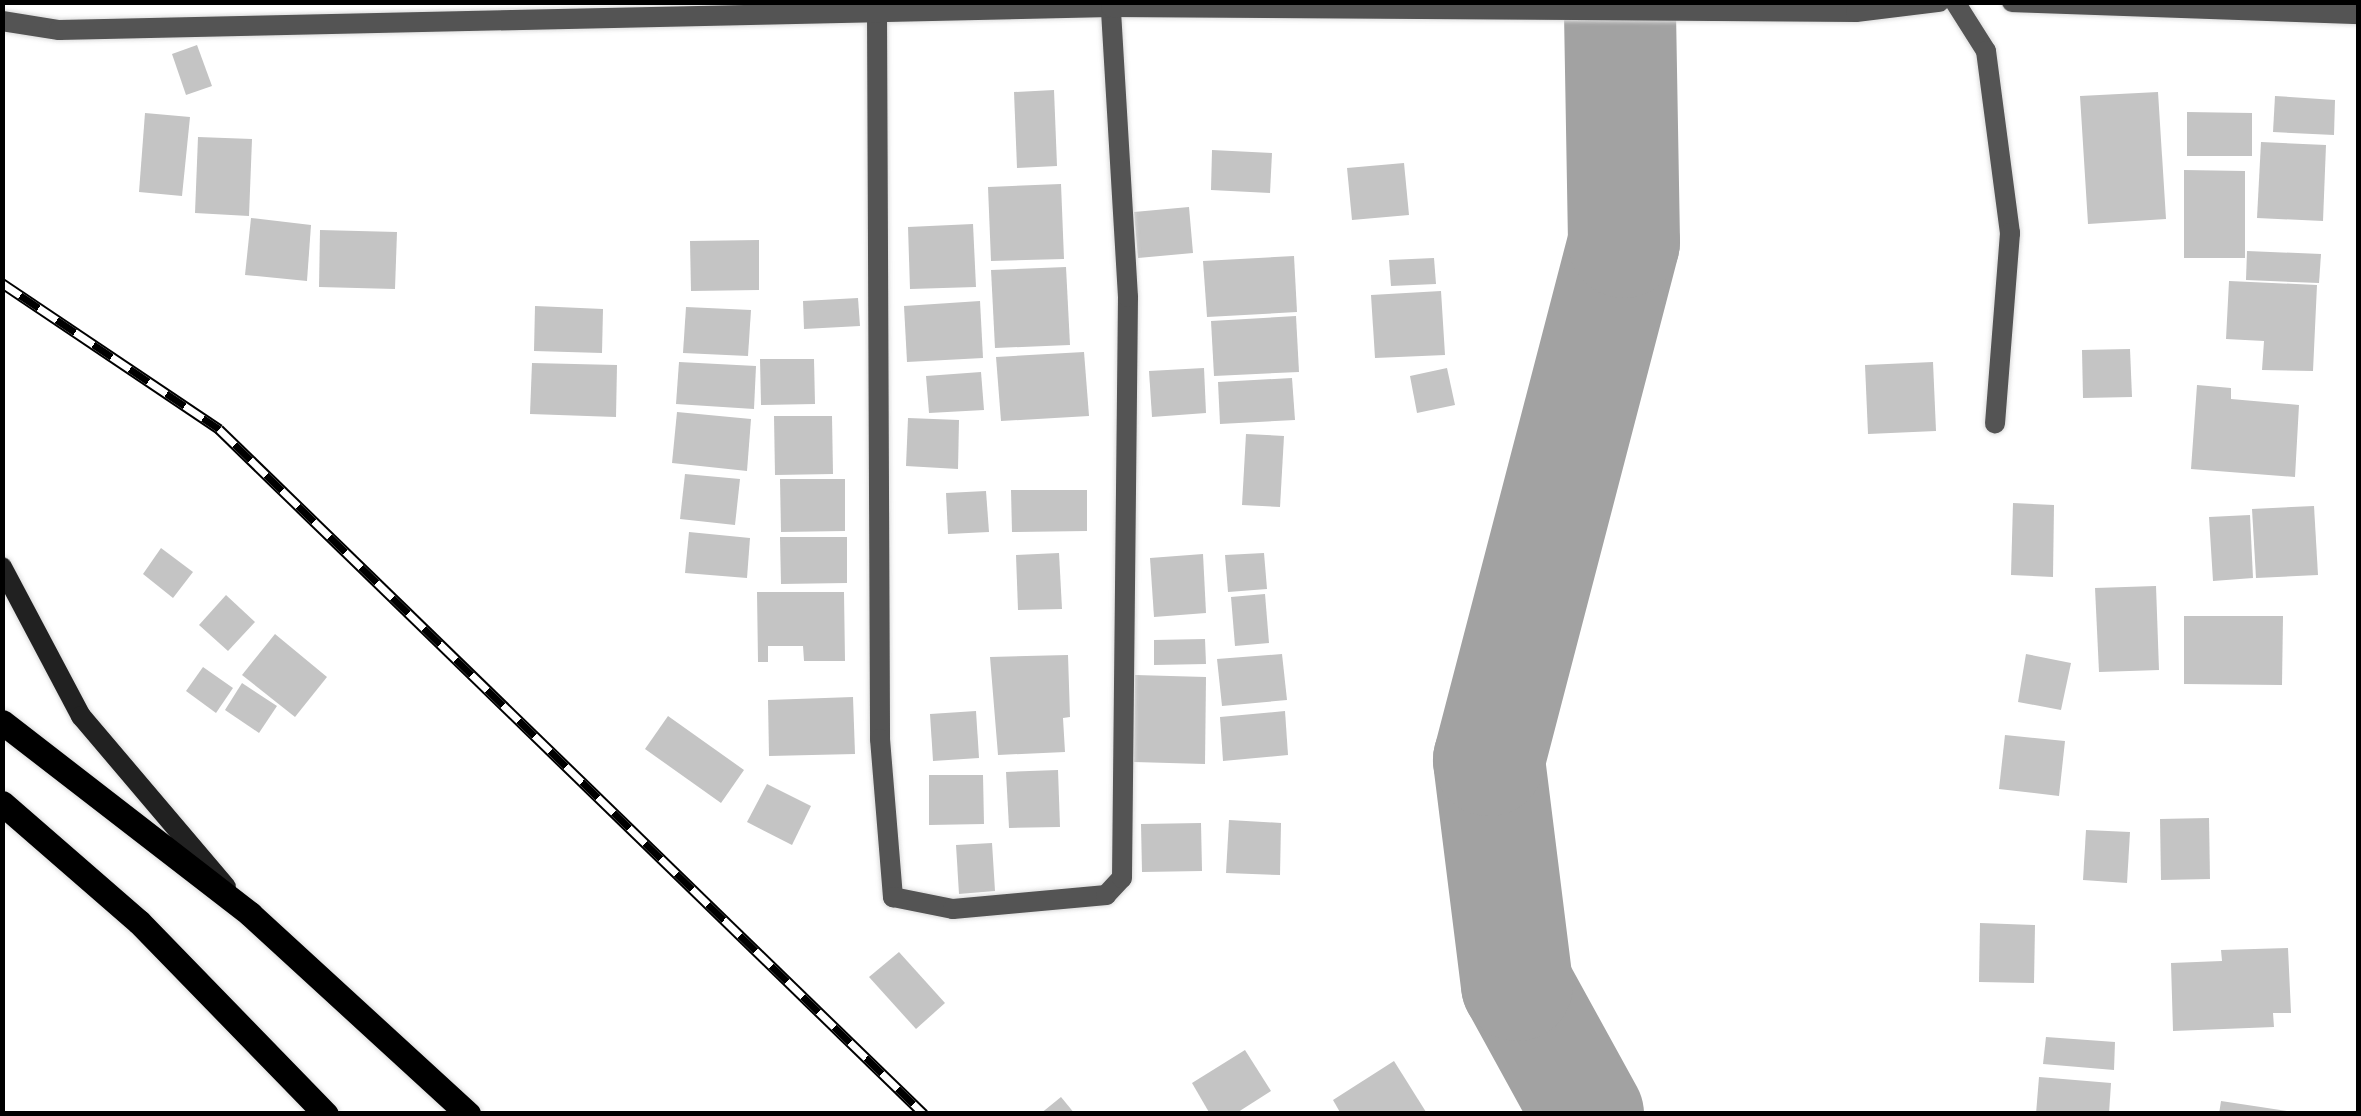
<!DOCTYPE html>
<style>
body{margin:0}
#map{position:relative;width:2361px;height:1116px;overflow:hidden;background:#fff;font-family:Rubik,sans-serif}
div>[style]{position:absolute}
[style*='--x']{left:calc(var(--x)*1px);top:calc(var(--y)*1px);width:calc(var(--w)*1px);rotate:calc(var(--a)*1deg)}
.river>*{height:112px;margin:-56px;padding:0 56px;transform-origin:56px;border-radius:56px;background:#a2a2a2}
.building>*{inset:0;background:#c4c4c4}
.roads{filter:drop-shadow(0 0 2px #dbdbdb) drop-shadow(0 0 2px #dbdbdb)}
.street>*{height:20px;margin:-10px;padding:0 10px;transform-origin:10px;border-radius:10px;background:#545454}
.secondary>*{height:20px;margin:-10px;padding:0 10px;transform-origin:10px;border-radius:10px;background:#212121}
.primary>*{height:25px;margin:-12.5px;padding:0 12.5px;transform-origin:12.5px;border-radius:12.5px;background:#000}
.rail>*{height:11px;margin-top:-5.5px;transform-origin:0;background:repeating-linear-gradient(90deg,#fff 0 22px,#000 0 44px);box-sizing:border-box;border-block:2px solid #000}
span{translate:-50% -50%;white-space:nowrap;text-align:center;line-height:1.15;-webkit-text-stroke:8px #fff;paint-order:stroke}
.frame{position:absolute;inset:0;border:5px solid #000;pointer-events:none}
</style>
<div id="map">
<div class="river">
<i style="--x:1588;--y:1114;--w:147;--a:-118.8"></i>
<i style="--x:1517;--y:985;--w:227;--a:-97.1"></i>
<i style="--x:1489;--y:760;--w:535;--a:-75.39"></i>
<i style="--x:1624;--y:242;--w:240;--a:-91"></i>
</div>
<div class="building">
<i style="clip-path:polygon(197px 45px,212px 86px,186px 95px,172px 54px)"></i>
<i style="clip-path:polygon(1054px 90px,1057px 166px,1017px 168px,1014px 92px)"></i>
<i style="clip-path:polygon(2158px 92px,2166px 219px,2088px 224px,2080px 96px)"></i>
<i style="clip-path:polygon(2275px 96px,2335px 100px,2334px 135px,2273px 132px)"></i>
<i style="clip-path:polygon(2187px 112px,2252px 113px,2252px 156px,2187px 156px)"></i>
<i style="clip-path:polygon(145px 113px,190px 117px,182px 196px,139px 192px)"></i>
<i style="clip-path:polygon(198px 137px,252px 139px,249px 216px,195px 213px)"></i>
<i style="clip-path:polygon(2261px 142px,2326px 145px,2323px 221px,2257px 218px)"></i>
<i style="clip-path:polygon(1212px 150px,1272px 153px,1270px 193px,1211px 190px)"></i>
<i style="clip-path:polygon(1404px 163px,1409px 215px,1352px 220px,1347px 168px)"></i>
<i style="clip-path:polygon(2184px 170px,2245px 171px,2245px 258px,2184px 258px)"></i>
<i style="clip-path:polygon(1061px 184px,1064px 259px,991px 261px,988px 187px)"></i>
<i style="clip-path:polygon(1189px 207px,1193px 253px,1138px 258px,1134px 212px)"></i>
<i style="clip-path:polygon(251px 218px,311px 225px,307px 281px,245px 275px)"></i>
<i style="clip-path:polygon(973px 224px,976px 287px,910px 289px,908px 227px)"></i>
<i style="clip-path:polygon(320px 230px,397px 232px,395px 289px,319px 287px)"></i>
<i style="clip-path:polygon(759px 240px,759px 290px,691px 291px,690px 241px)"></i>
<i style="clip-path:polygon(2247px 251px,2321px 254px,2319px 283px,2246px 280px)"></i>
<i style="clip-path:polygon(1294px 256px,1297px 312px,1207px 317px,1203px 261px)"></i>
<i style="clip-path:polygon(1434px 258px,1436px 284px,1391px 286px,1389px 260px)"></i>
<i style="clip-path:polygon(1066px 267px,1070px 345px,995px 348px,991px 270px)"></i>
<i style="clip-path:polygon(2229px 281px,2317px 285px,2313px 371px,2262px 370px,2264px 341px,2226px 339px)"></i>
<i style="clip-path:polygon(1441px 291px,1445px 355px,1375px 358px,1371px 295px)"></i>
<i style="clip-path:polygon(858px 298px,860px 326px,804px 329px,803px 301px)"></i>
<i style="clip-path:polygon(980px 301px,983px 358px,907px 362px,904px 306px)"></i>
<i style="clip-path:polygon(535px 306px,603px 309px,602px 353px,534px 351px)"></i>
<i style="clip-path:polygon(686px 307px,751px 310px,748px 356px,683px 353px)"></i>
<i style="clip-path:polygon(1296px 316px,1299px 372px,1214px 376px,1211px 321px)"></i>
<i style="clip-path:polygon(2130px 349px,2132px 397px,2083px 398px,2082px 350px)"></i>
<i style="clip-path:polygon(1084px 352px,1089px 416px,1001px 421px,996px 357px)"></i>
<i style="clip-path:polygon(760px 359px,814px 359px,815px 404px,761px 405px)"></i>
<i style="clip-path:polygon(679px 362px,756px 366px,754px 409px,676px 404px)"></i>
<i style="clip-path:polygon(1933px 362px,1936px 431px,1868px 434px,1865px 365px)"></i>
<i style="clip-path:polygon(532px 363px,617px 365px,616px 417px,530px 414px)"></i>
<i style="clip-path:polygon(1204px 368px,1206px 413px,1152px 417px,1149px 371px)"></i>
<i style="clip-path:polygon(1447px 368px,1455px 405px,1417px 413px,1410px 376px)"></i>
<i style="clip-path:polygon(981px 372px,984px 410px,929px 413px,926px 376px)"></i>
<i style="clip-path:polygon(1292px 378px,1295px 420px,1220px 424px,1218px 382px)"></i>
<i style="clip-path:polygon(2197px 385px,2231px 388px,2231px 399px,2299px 405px,2295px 477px,2191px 469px)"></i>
<i style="clip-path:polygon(677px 412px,751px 419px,747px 471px,672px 463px)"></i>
<i style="clip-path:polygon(774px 416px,832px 416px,833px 474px,775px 475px)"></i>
<i style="clip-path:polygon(908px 418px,959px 420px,958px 469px,906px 466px)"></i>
<i style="clip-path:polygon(1246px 434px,1284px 436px,1280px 507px,1242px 505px)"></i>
<i style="clip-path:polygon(685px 474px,740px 479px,735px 525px,680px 519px)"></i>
<i style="clip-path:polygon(780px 479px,845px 479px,845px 531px,781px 532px)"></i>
<i style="clip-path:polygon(1011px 490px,1087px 490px,1087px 531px,1012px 532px)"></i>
<i style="clip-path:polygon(986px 491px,989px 532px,948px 534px,946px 493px)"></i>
<i style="clip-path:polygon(2013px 503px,2054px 505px,2053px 577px,2011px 575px)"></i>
<i style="clip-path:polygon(2314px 506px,2318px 575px,2256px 578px,2252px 509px)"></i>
<i style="clip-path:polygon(2250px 515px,2253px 578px,2213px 581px,2209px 517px)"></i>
<i style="clip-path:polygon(689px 532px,750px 538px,747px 578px,685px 573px)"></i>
<i style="clip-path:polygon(780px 537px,847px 537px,847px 583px,781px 584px)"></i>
<i style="clip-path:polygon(161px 548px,193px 572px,173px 598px,143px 574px)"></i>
<i style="clip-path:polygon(1059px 553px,1062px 609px,1018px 610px,1016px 555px)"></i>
<i style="clip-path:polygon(1264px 553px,1267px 589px,1228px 592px,1225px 555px)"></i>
<i style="clip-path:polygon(1203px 554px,1206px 613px,1154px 617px,1150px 558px)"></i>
<i style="clip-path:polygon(2156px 586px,2159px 670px,2099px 672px,2095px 588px)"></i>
<i style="clip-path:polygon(757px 592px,844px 592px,845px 661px,804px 661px,803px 646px,768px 646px,768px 662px,758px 662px)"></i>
<i style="clip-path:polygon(1265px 594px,1269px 643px,1235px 646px,1231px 597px)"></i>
<i style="clip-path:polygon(226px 595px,255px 622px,228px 651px,199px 625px)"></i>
<i style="clip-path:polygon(2184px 616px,2283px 616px,2282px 685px,2184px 684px)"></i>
<i style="clip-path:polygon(275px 634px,327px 677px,295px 717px,242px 675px)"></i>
<i style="clip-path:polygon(1205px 639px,1206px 664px,1154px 665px,1154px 640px)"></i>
<i style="clip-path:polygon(1282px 654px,1287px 700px,1222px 706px,1217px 659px)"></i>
<i style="clip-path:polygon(2026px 654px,2071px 663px,2061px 710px,2018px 702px)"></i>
<i style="clip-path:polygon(1068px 655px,1070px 717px,1063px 718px,1065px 752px,998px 755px,990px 657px)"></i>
<i style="clip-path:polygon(203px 667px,233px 688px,216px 713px,186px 691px)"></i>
<i style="clip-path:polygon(1135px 675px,1206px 677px,1205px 764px,1134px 762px)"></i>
<i style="clip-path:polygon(242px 683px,277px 706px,259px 733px,225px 710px)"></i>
<i style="clip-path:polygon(853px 697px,855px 754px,769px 756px,768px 700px)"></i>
<i style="clip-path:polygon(976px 711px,979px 758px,933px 761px,930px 714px)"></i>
<i style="clip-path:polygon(1285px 711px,1288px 755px,1223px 761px,1220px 717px)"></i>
<i style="clip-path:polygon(668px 716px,744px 770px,721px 803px,645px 749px)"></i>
<i style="clip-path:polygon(2005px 735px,2065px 741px,2059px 796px,1999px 789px)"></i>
<i style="clip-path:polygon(1058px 770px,1060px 827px,1009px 828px,1006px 772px)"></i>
<i style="clip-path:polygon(929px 775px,983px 775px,984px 824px,929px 825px)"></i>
<i style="clip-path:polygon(767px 784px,811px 806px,792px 845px,747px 822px)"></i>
<i style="clip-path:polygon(2209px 818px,2210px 879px,2161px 880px,2160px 819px)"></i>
<i style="clip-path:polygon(1229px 820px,1281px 823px,1280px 875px,1226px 873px)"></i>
<i style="clip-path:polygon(1201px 823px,1202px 871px,1142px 872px,1141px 824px)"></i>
<i style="clip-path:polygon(2086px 830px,2130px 832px,2127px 883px,2083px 880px)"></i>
<i style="clip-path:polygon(992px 843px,995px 891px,959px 894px,956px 845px)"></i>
<i style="clip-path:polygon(1980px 923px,2035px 925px,2034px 983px,1979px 982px)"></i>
<i style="clip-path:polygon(2288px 948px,2291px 1013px,2273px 1013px,2274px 1027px,2173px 1031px,2171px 963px,2222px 961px,2221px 950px)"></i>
<i style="clip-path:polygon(899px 952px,945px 1003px,916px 1029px,869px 977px)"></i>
<i style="clip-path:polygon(2046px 1037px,2115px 1042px,2114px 1070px,2043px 1064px)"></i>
<i style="clip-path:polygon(1245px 1050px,1271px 1091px,1235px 1114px,1210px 1114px,1192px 1083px)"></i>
<i style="clip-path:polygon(1394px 1061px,1426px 1112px,1341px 1114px,1333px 1100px)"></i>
<i style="clip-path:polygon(2039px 1077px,2111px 1083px,2109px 1114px,2036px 1114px)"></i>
<i style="clip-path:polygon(1061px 1097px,1075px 1114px,1040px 1114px)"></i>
<i style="clip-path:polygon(2221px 1101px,2287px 1111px,2287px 1114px,2219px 1114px)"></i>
</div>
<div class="roads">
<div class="street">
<i style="--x:1955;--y:2;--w:58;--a:57.7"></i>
<i style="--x:1986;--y:51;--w:184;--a:82.5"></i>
<i style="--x:2010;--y:233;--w:191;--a:94.5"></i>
<i style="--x:2012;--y:2;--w:346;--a:2"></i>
<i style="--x:877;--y:12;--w:727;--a:89.76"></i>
<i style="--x:880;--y:739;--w:159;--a:85.3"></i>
<i style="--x:893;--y:897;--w:61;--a:11.3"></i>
<i style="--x:953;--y:909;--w:154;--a:-5.2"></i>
<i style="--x:1106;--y:895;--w:23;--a:-47"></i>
<i style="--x:1122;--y:878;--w:581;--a:-89.41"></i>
<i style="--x:1128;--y:297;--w:290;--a:-93.4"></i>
<i style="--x:2;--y:21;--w:58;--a:9"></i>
<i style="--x:59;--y:30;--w:1052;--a:-1.25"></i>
<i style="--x:1111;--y:7;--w:745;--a:0.38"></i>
<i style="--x:1856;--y:12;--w:84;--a:-6.9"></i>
</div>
<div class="secondary">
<i style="--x:2;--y:567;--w:169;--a:62.1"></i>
<i style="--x:81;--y:716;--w:224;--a:49.7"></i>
</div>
<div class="primary">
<i style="--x:2;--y:722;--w:314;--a:37.7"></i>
<i style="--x:250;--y:914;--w:296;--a:42.5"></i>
<i style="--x:2;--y:803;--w:181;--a:41"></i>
<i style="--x:139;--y:922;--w:268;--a:45.8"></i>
</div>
</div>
<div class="rail">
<i style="--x:2;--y:283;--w:262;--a:33.9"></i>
<i style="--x:219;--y:429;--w:983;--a:44.18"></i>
</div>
<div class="frame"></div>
</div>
